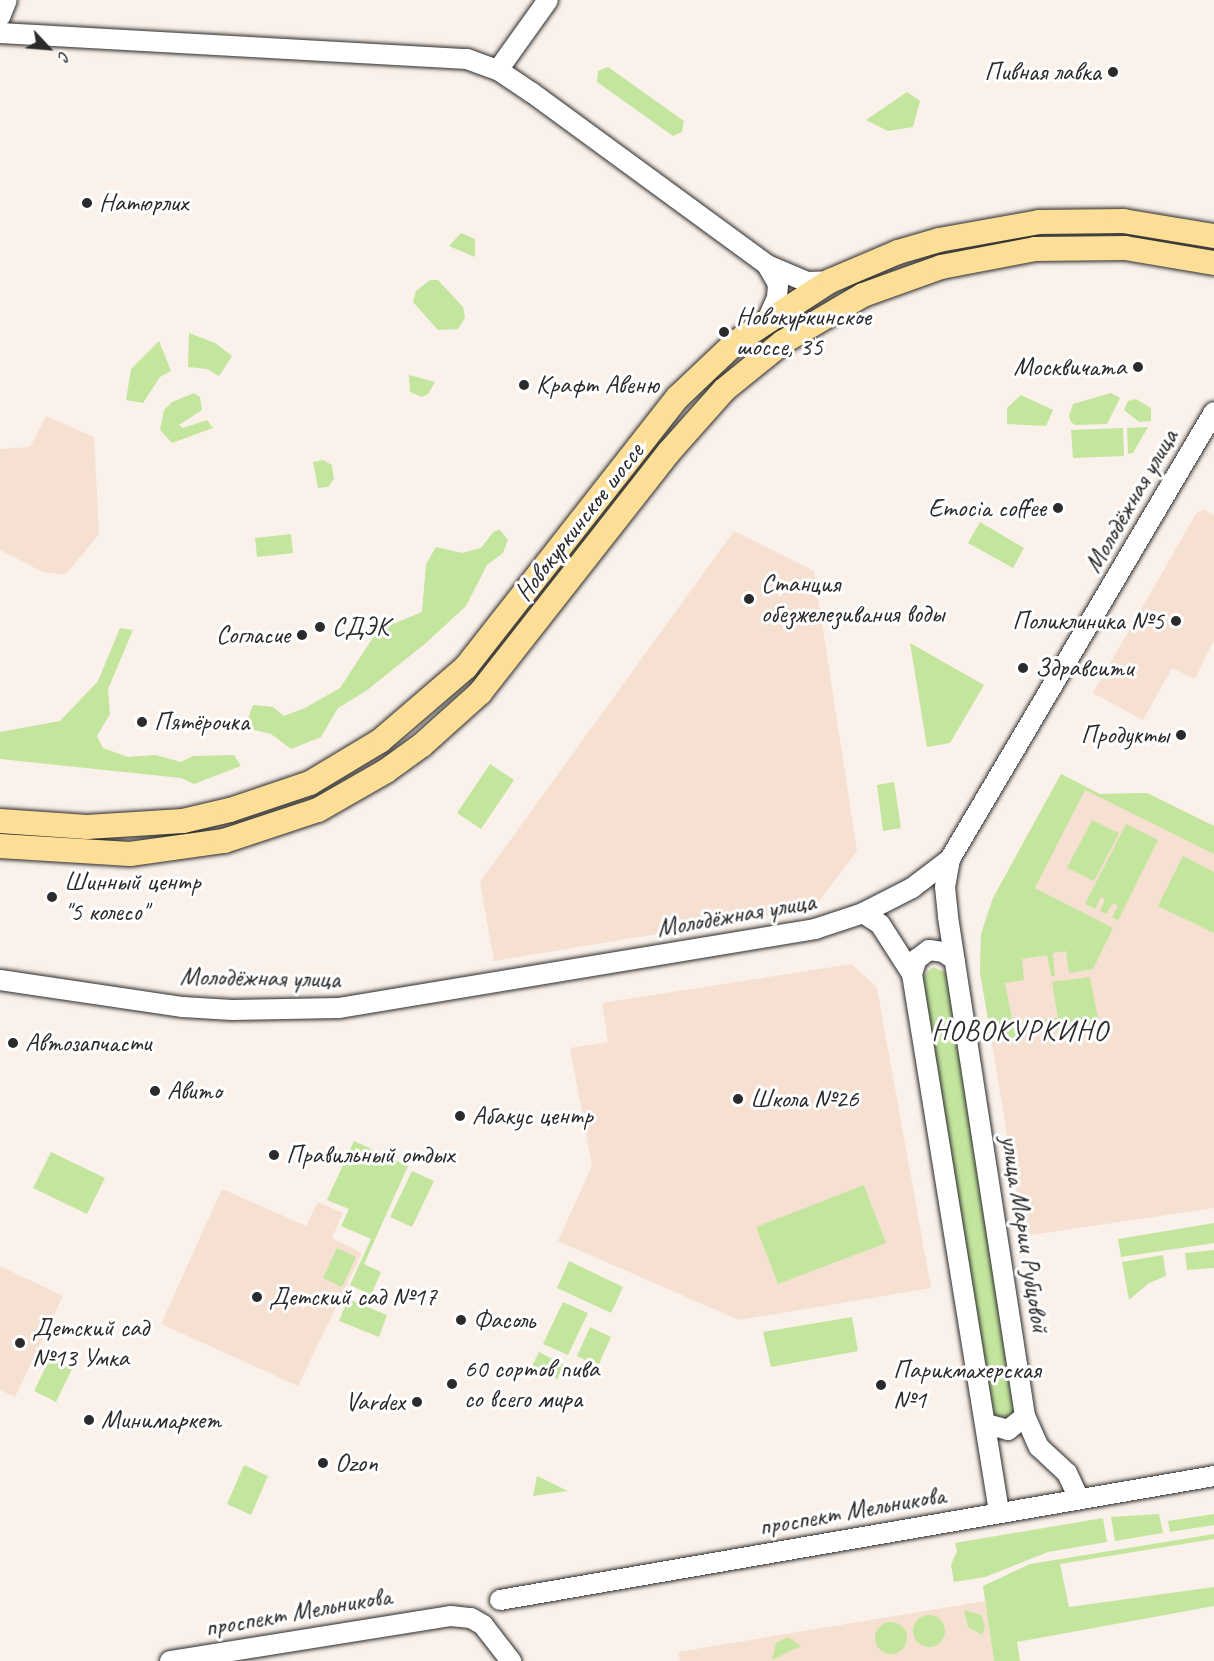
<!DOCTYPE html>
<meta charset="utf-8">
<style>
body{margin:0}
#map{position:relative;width:1214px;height:1661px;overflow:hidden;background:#faf1ea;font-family:Caveat,sans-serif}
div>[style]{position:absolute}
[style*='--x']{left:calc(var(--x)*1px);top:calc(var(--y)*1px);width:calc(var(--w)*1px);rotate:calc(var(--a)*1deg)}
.built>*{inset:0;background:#f5e0d1}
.green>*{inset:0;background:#c4e59e}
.round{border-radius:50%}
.roads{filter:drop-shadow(0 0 2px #2b2b2b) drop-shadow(0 0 2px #2b2b2b)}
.minor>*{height:20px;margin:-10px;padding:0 10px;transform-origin:10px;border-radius:10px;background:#fff}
.major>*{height:24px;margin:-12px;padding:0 12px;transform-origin:12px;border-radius:12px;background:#fdde96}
.dots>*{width:16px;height:16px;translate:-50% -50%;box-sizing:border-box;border:3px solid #fff;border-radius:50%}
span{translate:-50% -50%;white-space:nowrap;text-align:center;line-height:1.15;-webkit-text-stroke:6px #fff;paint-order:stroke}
.poi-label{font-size:26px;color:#2b2b2b}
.right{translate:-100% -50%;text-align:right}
.left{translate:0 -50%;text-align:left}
.street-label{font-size:26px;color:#2b2b2b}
.quarter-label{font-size:28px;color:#2b2b2b;letter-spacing:1.5px}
.north{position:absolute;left:18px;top:18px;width:60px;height:60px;-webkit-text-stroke:4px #fff;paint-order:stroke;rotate:116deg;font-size:16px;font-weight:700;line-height:24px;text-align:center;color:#2b2b2b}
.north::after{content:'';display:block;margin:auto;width:21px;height:27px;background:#2b2b2b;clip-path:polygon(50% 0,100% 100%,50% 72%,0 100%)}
</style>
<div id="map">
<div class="built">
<i style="clip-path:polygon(46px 416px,94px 437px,99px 534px,66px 574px,45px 573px,0 550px,0 449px,30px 447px)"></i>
<i style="clip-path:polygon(1204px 510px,1214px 515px,1214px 640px,1195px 679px,1172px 668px,1143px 720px,1093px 693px,1197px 512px)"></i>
<i style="clip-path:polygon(734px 531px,814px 571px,857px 851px,814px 908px,494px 961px,480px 882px)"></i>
<i style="clip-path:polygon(1061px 774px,1100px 794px,1147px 793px,1214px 826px,1214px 1208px,1024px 1236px,980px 973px,981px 934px,993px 898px)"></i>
<i style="clip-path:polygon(852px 964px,877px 988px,931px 1288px,739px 1320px,558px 1241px,592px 1166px,570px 1048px,608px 1042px,602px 1003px)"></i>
<i style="clip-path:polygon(222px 1189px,306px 1226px,318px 1202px,343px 1213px,332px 1238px,362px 1253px,298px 1386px,161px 1324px)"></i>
<i style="clip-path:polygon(0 1266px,63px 1296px,15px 1397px,0 1390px)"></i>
<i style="clip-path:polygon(985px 1601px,994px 1661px,680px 1661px,678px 1652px)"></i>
</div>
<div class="green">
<i style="clip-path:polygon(608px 67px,684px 121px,682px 132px,673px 136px,597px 82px,598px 71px)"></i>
<i style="clip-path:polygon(907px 92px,920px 101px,913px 127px,888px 131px,866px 120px)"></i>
<i style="clip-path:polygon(461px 233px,475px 239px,475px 257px,449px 246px)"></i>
<i style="clip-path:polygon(430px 280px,438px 280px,463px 307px,465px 318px,458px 329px,438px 330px,413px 302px,416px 291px)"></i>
<i style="clip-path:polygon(189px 333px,215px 343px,232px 356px,219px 376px,207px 369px,188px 367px)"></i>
<i style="clip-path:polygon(159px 341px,171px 371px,160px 377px,143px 403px,126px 400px,131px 369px)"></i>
<i style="clip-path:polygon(409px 375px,435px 382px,428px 394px,422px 397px,410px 392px)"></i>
<i style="clip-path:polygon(194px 393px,200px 397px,202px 410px,179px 425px,183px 428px,207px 420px,213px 428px,172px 443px,160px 430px,164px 410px,172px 402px)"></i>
<i style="clip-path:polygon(1111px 393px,1120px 398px,1107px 424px,1075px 425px,1071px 422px,1069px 416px,1073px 404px)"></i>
<i style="clip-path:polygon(1021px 395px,1053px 410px,1046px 426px,1007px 424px,1007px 408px)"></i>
<i style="clip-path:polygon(1136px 399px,1151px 408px,1151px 421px,1139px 422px,1124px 410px,1128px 401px)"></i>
<i style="clip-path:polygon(1148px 427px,1133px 453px,1128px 454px,1127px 428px)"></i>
<i style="clip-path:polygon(1123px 428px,1124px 456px,1073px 458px,1071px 430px)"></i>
<i style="clip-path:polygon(323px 460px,332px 465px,334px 479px,328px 487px,318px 488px,313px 462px)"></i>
<i style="clip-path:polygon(980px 522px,1024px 548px,1013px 568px,968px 543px)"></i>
<i style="clip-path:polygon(500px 530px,508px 540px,503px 553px,487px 565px,466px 606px,426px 643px,366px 691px,338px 708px,321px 737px,291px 749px,271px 734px,254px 730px,248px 718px,253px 705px,273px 707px,284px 716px,305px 708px,340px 688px,378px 630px,422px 612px,426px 564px,436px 547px,462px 553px,481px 548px,494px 531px)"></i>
<i style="clip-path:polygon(291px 534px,293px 553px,257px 557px,255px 538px)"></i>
<i style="clip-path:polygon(120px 628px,133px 630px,108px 689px,110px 714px,97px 736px,103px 748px,128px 757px,155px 755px,181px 762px,193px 756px,234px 755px,241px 766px,194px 784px,181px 778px,0 759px,0 732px,60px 721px,98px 681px)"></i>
<i style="clip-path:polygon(910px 643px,984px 685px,950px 743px,927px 747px)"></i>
<i style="clip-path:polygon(490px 764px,514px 780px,481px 829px,457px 813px)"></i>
<i style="clip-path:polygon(1061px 774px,1100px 794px,1147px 793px,1214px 826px,1214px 854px,1085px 790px,1035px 888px,1113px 928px,1093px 969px,1069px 973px,1066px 951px,1053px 953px,1055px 976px,1051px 976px,1047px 955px,1022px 959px,1024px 980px,1005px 983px,1013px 1024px,1058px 1018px,1052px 982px,1090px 977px,1099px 1023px,992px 1041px,980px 973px,981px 934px,993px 898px)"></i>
<i style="clip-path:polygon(894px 782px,901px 828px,883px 831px,877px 785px)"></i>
<i style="clip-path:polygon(1092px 820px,1119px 833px,1094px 881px,1067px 868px)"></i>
<i style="clip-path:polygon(1126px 824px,1158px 840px,1118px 921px,1112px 917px,1118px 906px,1113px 903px,1106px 914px,1100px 911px,1105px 899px,1101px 897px,1095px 909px,1085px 904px)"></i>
<i style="clip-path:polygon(1183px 856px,1214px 872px,1214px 933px,1158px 906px)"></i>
<i style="clip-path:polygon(933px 967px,949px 974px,1016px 1411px,1006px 1418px,997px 1417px,992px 1411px,921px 979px)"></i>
<i style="clip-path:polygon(354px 1141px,408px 1166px,364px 1264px,381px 1272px,371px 1295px,350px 1285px,371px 1239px,341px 1226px,349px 1209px,327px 1200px)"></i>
<i style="clip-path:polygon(51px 1152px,105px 1178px,87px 1214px,33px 1188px)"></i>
<i style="clip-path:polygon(412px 1171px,434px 1181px,412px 1227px,390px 1217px)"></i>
<i style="clip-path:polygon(864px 1185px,886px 1243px,778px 1284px,756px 1227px)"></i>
<i style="clip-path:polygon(1214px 1223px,1214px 1243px,1121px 1257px,1118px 1239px)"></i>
<i style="clip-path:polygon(337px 1248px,356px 1257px,342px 1287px,323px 1278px)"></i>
<i style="clip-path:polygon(1214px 1250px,1214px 1268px,1187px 1270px,1185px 1253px)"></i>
<i style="clip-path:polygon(1163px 1255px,1166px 1276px,1149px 1283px,1129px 1300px,1122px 1262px)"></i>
<i style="clip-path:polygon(569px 1261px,623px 1287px,611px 1313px,557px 1288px)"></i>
<i style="clip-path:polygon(348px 1299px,387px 1315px,379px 1337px,339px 1321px)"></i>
<i style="clip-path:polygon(563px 1302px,588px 1313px,568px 1355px,543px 1344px)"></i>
<i style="clip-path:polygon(852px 1317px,858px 1351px,771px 1367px,763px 1332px)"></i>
<i style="clip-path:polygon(590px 1327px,611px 1337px,598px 1366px,577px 1356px)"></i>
<i style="clip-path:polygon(539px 1352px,564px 1365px,557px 1379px,532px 1366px)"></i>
<i style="clip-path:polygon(50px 1358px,72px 1369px,56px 1402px,34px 1391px)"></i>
<i style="clip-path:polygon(244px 1465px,268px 1476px,251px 1515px,227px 1504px)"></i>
<i style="clip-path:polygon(537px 1476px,568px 1491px,533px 1496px)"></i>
<i style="clip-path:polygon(1159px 1514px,1163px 1533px,1115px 1541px,1111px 1517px)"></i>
<i style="clip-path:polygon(1214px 1514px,1214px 1525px,1170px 1532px,1168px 1521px)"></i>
<i style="clip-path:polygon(1103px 1518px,1107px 1542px,1048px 1552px,985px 1577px,954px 1582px,951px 1565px,957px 1551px,955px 1543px)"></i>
<i style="clip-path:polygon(1214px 1534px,1214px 1539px,1060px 1564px,1069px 1607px,1214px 1587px,1214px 1606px,1017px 1642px,1020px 1661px,994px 1661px,983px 1586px,1030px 1564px)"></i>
<i style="clip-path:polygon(964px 1610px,981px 1615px,985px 1626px,982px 1635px,968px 1627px)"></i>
<i class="round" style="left:913px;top:1615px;width:32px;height:32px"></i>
<i class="round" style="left:875px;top:1622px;width:32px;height:32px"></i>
<i style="clip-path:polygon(788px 1637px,801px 1646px,772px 1660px,776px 1643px)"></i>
</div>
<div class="roads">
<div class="minor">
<i style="--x:0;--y:17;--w:18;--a:-68"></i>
<i style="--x:0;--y:33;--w:468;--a:3.2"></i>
<i style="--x:467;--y:59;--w:33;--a:20"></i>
<i style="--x:498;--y:70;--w:40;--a:34"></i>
<i style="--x:531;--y:92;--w:293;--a:36.2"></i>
<i style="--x:767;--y:265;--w:43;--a:23"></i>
<i style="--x:807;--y:282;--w:23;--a:-2"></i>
<i style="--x:498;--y:70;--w:86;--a:-54.5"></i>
<i style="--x:767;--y:265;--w:22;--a:60"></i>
<i style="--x:778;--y:284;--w:14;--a:94"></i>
<i style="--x:777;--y:298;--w:24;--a:114"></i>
<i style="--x:950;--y:859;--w:28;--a:100"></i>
<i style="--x:945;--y:887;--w:30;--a:84"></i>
<i style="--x:948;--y:917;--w:505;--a:81.23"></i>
<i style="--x:1025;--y:1416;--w:34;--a:66"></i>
<i style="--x:1039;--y:1447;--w:38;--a:43"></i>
<i style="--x:1067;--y:1473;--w:29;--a:65"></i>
<i style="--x:863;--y:913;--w:20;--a:33"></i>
<i style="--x:880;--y:924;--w:59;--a:57.4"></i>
<i style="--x:912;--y:974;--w:545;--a:80.81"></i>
<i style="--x:912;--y:974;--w:16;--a:-72"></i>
<i style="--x:917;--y:959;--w:15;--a:-37"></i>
<i style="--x:929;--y:950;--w:14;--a:8"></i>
<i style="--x:943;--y:952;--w:14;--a:34"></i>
<i style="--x:0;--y:980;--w:185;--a:8.4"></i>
<i style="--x:183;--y:1007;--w:49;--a:3.5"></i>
<i style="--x:232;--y:1010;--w:107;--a:-1.1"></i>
<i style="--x:339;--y:1008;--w:483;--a:-9.4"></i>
<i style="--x:815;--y:929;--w:51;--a:-18.4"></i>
<i style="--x:863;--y:913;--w:55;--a:-27"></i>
<i style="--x:912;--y:888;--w:48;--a:-37.3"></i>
<i style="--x:950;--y:859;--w:519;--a:-59.43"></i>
<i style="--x:986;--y:1424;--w:23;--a:15"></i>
<i style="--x:1008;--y:1430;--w:22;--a:-39"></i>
<i style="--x:500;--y:1600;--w:725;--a:-9.85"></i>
<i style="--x:170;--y:1661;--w:285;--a:-9.1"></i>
<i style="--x:451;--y:1616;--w:20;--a:6"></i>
<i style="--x:471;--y:1618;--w:14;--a:30"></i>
<i style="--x:483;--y:1625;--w:46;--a:52.1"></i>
</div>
<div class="major">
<i style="--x:0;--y:821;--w:87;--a:3.9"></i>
<i style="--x:87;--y:827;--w:96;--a:-3.6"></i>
<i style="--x:183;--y:821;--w:48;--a:-13.2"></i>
<i style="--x:230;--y:810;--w:84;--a:-18.6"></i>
<i style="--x:310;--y:783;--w:82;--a:-31"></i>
<i style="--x:380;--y:741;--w:113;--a:-40.7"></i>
<i style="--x:466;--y:667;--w:343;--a:-51.9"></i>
<i style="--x:678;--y:397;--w:80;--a:-43.5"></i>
<i style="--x:736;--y:342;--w:112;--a:-33"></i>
<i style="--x:830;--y:281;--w:74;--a:-23.1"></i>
<i style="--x:898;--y:252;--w:43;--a:-16.3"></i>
<i style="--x:939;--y:240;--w:102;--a:-10.2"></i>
<i style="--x:1039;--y:222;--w:84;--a:-0.7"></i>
<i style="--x:1123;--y:221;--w:92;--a:9.4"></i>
<i style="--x:0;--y:846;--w:130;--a:3.5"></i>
<i style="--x:130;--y:854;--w:95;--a:-7.9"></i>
<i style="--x:224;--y:841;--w:99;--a:-18.3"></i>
<i style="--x:318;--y:810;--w:78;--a:-29.8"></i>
<i style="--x:386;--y:771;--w:44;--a:-35.8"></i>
<i style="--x:422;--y:745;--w:78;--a:-41.9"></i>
<i style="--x:480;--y:693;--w:306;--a:-51.9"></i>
<i style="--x:669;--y:452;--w:83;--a:-48.4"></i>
<i style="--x:724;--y:390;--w:76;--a:-39.1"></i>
<i style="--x:783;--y:342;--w:93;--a:-30.4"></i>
<i style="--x:863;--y:295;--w:83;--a:-19.7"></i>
<i style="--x:941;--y:267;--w:96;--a:-10.8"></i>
<i style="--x:1035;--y:249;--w:90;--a:-0.6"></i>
<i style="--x:1125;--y:248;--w:90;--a:9.6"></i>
</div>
</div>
<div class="dots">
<i style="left:1113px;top:72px;background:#2b2b2b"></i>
<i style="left:87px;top:203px;background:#2b2b2b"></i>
<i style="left:724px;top:332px;background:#2b2b2b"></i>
<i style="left:1138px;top:367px;background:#2b2b2b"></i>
<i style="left:524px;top:385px;background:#2b2b2b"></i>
<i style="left:1058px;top:508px;background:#2b2b2b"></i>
<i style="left:749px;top:599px;background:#2b2b2b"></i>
<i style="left:1176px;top:621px;background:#2b2b2b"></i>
<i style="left:320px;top:627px;background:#2b2b2b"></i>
<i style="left:302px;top:635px;background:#2b2b2b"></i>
<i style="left:1023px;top:668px;background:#2b2b2b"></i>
<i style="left:142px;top:722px;background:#2b2b2b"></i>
<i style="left:1181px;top:735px;background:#2b2b2b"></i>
<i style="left:52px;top:897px;background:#2b2b2b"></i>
<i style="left:13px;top:1043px;background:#2b2b2b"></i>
<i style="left:155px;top:1091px;background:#2b2b2b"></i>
<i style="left:738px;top:1099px;background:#2b2b2b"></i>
<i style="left:460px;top:1116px;background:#2b2b2b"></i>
<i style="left:274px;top:1155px;background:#2b2b2b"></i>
<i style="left:257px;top:1297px;background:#2b2b2b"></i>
<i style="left:461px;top:1320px;background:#2b2b2b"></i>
<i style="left:20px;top:1343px;background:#2b2b2b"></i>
<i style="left:452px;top:1384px;background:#2b2b2b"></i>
<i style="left:881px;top:1385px;background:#2b2b2b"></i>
<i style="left:417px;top:1402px;background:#2b2b2b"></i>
<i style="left:89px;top:1420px;background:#2b2b2b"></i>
<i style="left:323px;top:1463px;background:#2b2b2b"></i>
</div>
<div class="poi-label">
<span class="right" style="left:1101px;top:72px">Пивная лавка</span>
<span class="left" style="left:99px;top:203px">Натюрлих</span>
<span class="left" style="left:736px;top:332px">Новокуркинское<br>шоссе, 35</span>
<span class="right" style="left:1126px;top:367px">Москвичата</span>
<span class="left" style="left:536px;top:385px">Крафт Авеню</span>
<span class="right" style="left:1046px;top:508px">Emocia coffee</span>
<span class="left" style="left:761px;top:599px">Станция<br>обезжелезивания воды</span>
<span class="right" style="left:1164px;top:621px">Поликлиника №5</span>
<span class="left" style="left:332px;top:627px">СДЭК</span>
<span class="right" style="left:290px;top:635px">Согласие</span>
<span class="left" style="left:1035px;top:668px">Здравсити</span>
<span class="left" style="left:154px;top:722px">Пятёрочка</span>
<span class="right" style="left:1169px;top:735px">Продукты</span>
<span class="left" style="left:64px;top:897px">Шинный центр<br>"5 колесо"</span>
<span class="left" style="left:25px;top:1043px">Автозапчасти</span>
<span class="left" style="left:167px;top:1091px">Авито</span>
<span class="left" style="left:750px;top:1099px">Школа №26</span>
<span class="left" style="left:472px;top:1116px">Абакус центр</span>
<span class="left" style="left:286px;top:1155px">Правильный отдых</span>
<span class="left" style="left:269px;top:1297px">Детский сад №17</span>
<span class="left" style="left:473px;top:1320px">Фасоль</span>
<span class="left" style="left:32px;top:1343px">Детский сад<br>№13 Умка</span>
<span class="left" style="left:464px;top:1384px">60 сортов пива<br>со всего мира</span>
<span class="left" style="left:893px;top:1385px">Парикмахерская<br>№1</span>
<span class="right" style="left:405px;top:1402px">Vardex</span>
<span class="left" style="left:101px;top:1420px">Минимаркет</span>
<span class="left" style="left:335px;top:1463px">Ozon</span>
</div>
<div class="street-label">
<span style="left:1131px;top:501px;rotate:-60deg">Молодёжная улица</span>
<span style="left:579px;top:522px;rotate:-52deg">Новокуркинское шоссе</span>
<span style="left:736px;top:915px;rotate:-10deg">Молодёжная улица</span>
<span style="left:260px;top:978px;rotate:1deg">Молодёжная улица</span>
<span style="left:1025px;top:1234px;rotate:81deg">улица Марии Рубцовой</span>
<span style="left:852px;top:1511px;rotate:-10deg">проспект Мельникова</span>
<span style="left:298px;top:1612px;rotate:-10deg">проспект Мельникова</span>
</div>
<div class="quarter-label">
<span style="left:1020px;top:1031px">НОВОКУРКИНО</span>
</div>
<div class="north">С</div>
</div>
